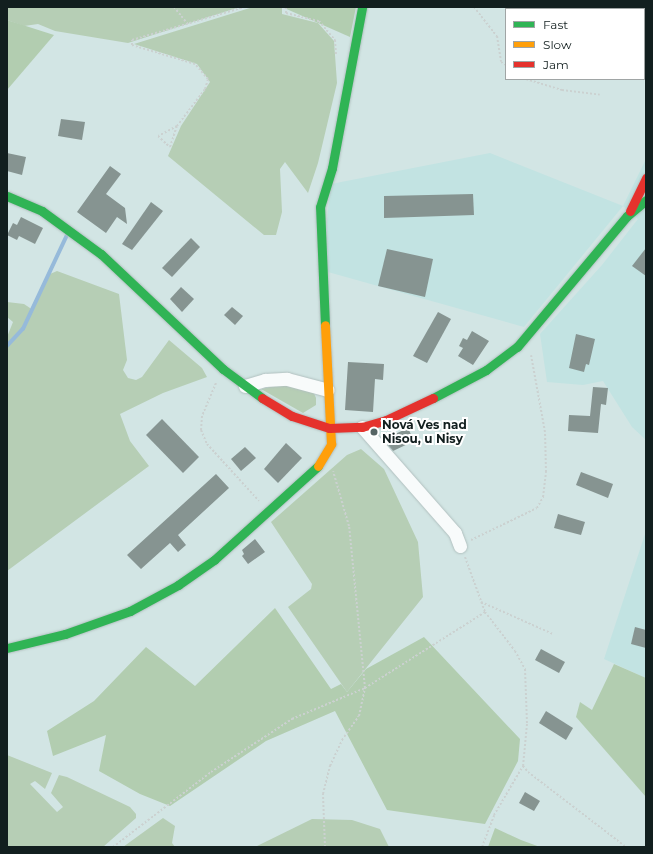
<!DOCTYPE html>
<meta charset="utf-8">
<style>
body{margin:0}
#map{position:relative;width:653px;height:854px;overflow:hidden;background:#d2e5e4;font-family:Montserrat,sans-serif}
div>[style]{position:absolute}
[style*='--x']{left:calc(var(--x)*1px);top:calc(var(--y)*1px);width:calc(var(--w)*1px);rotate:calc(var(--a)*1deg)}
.built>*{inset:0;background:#c2e3e2}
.green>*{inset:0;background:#b6ceb5}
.forest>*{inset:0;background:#b2cdb0}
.stream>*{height:3.5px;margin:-1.75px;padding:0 1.75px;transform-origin:1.75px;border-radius:1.75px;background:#96bada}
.building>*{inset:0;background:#869491}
.path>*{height:2px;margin-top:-1px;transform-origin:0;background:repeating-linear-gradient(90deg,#cbd1d0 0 2px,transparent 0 4px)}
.roads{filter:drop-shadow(0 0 1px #b1c0bf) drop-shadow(0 0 1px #b1c0bf)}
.street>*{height:13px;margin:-6.5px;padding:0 6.5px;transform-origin:6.5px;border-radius:6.5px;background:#f8fbfb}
.fast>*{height:9px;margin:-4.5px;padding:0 4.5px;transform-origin:4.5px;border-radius:4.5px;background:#30b455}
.slow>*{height:9px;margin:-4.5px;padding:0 4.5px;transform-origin:4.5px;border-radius:4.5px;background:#ff9f0a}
.jam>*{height:9px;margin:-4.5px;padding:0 4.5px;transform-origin:4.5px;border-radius:4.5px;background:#e5322d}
.dots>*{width:11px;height:11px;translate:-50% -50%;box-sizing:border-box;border:2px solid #fff;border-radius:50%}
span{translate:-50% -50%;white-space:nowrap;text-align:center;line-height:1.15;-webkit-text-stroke:4px #fff;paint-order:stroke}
.poi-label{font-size:12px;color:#121f1f;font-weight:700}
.left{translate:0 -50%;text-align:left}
.frame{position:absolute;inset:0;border:8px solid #121f1f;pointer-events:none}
.legend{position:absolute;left:505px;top:8px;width:140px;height:72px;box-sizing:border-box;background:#fff;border:1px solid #a0a5a5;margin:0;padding:5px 7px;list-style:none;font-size:12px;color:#121f1f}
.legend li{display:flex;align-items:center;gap:8px;height:20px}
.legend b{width:20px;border:1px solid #a0a5a5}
</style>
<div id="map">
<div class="built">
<i style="clip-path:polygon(618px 7px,646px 7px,646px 81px,644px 9px,614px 9px)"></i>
<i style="clip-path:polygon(490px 153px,623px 206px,646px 159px,646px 440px,632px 427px,603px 381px,583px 385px,547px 382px,540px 334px,602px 265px,638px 219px,623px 206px,524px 327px,328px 272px,326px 228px,331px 184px)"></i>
<i style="clip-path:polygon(646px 531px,646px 678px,604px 659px)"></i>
</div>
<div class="green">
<i style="clip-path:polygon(7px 7px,240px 7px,128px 43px,55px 31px,38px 24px,24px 26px,7px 20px)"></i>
<i style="clip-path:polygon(253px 7px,282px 7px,282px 14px,318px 23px,334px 41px,337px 83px,318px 163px,308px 193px,285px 162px,280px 169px,282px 212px,276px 235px,264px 235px,168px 156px,181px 126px,210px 82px,197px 64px,134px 44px)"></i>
<i style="clip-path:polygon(57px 271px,119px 294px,127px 360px,123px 370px,128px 378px,136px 380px,142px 377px,169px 340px,202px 368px,207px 377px,163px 393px,120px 414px,130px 441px,149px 466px,7px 571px,7px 337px,13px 322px,7px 317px,7px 302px,24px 304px,33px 310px,50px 274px)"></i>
<i style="clip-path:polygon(279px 385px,299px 386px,313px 391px,316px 398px,316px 405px,303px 413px,261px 389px)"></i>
<i style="clip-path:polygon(361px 449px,384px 469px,418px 542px,423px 597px,347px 692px,288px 607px,311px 589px,312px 584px,271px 522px,347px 455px)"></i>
<i style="clip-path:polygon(7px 755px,52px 773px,45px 789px,35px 781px,30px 784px,57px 812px,63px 807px,51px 793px,59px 775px,67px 777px,130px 807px,136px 814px,136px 818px,103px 847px,7px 847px)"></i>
<i style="clip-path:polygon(163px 818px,175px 826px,172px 843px,175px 847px,123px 847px)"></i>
<i style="clip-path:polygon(312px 819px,352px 820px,380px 829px,389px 847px,255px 847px)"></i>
</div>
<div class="forest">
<i style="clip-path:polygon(282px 7px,356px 7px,350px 37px)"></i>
<i style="clip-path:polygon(7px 20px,54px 35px,7px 90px)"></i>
<i style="clip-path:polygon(275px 608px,331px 689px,341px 684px,347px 692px,366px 669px,424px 637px,520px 739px,518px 761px,485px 824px,387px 810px,335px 711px,266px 741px,170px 806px,140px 794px,99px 771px,106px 735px,53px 756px,47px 731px,94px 701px,146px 647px,195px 686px)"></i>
<i style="clip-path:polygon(614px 664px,646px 678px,646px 797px,576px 717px,580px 702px,592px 710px)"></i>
<i style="clip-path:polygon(495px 828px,521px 840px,540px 847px,488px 847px)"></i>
</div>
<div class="stream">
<i style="--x:7;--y:346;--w:23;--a:-47"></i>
<i style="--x:23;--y:329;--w:102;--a:-64.9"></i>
</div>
<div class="building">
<i style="clip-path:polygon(61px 119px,85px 122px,82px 140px,58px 136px)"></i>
<i style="clip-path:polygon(7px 153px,26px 157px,22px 175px,7px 171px)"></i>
<i style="clip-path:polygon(110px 166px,121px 174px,106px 194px,125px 208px,127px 224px,117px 217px,106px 233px,77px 212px)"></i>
<i style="clip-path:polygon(473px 194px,474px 215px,384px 218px,384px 196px)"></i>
<i style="clip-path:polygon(151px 202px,163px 211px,132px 250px,122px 244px)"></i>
<i style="clip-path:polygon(21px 217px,43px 228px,35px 244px,19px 236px,17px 240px,7px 235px,13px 223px,17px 225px)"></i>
<i style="clip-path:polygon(191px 238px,200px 247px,172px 277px,162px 268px)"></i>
<i style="clip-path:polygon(646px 248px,646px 276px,632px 266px)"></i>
<i style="clip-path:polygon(387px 249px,433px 259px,425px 297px,378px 286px)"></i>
<i style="clip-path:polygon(181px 287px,194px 299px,182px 312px,170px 299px)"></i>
<i style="clip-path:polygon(232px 307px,243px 316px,235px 325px,224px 315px)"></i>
<i style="clip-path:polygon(438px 312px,451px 319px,427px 363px,413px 356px)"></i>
<i style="clip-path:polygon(472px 331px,489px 341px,473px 365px,458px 356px,463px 348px,459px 346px,463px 338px,467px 340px)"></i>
<i style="clip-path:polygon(576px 334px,595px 339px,589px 365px,586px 364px,584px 372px,569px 368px)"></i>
<i style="clip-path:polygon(348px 362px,384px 364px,383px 380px,375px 379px,373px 412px,345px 410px)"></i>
<i style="clip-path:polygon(593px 387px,608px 388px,606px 405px,601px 404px,598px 433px,568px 431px,569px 415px,590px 416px)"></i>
<i style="clip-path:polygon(162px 419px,199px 457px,183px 473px,146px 435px)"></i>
<i style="clip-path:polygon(408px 428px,414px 441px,393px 451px,388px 445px,396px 440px,393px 435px)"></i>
<i style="clip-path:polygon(286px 443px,302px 458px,278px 483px,264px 469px)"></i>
<i style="clip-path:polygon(245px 447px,256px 458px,241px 471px,231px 459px)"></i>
<i style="clip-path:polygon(581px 472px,613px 484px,608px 498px,576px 485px)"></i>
<i style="clip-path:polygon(216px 474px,229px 488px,178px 535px,186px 545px,178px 552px,170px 543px,141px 569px,127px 555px)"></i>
<i style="clip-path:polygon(558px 514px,585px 522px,581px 535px,554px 528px)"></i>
<i style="clip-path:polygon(255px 539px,265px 552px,248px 564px,242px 556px,244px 554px,242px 550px)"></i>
<i style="clip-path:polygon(635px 627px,646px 630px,646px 648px,631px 644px)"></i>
<i style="clip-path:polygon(541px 649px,565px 662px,559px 673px,535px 660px)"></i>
<i style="clip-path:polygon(546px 711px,573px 728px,566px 740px,539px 723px)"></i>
<i style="clip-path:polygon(525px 792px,540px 801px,534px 811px,519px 803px)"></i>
</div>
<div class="path">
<i style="--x:174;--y:7;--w:22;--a:51"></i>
<i style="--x:286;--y:7;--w:6;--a:90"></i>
<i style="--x:286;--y:13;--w:34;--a:14"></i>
<i style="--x:319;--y:21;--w:25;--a:50"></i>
<i style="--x:335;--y:40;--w:16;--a:86"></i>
<i style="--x:474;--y:7;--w:37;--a:52"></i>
<i style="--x:497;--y:36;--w:26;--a:81"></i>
<i style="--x:501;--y:62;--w:6;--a:31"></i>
<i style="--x:526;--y:79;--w:38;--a:17"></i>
<i style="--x:562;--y:90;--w:38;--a:7"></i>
<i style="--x:177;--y:126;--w:21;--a:152"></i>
<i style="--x:158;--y:136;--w:16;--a:43"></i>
<i style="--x:170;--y:147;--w:22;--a:-72"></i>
<i style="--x:177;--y:126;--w:46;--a:-52.9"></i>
<i style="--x:205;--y:89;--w:10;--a:-73"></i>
<i style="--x:208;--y:79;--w:20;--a:-131"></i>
<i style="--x:195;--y:64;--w:66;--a:-163.2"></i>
<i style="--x:132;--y:45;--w:5;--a:-90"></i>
<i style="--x:132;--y:40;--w:117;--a:-16.4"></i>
<i style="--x:216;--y:383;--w:36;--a:113"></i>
<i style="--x:202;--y:416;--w:14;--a:94"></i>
<i style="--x:201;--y:430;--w:15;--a:67"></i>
<i style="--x:207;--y:444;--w:77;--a:47.6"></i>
<i style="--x:471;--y:540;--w:73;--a:-25.9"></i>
<i style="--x:537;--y:508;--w:13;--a:-61"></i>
<i style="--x:543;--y:497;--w:25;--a:-83"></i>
<i style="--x:546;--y:472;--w:40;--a:-91.4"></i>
<i style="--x:545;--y:432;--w:78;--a:-100.3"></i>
<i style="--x:465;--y:557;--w:59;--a:70"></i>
<i style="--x:485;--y:612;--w:49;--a:52.4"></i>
<i style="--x:515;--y:651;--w:21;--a:61"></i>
<i style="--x:525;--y:669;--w:55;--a:87.9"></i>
<i style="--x:527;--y:724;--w:42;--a:95.4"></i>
<i style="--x:523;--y:766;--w:8;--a:50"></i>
<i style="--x:528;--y:772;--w:123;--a:37.4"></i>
<i style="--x:481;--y:602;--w:79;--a:24"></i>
<i style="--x:113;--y:847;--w:123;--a:-37.4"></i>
<i style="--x:211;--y:772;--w:97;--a:-33.2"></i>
<i style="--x:292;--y:719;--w:79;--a:-23"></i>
<i style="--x:365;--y:688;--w:142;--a:-32.3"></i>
<i style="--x:325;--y:847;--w:53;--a:-92.2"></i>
<i style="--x:323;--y:794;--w:29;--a:-76"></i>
<i style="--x:330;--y:766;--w:29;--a:-65"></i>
<i style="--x:342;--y:740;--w:29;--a:-55"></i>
<i style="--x:359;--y:716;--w:29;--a:-78"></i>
<i style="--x:365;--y:688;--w:163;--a:-95.6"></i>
<i style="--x:349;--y:526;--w:57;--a:-106.2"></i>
<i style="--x:482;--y:847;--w:34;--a:-69"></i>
<i style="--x:494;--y:815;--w:57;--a:-59.4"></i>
</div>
<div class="roads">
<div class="street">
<i style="--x:245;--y:386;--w:21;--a:-17"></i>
<i style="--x:265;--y:380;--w:22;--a:-3"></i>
<i style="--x:287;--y:379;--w:42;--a:15"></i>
<i style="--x:362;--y:427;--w:141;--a:48.7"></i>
<i style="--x:455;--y:533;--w:14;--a:69"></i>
</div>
<div class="fast">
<i style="--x:7;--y:196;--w:38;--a:23"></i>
<i style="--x:42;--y:211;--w:73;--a:36.1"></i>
<i style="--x:101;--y:254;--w:168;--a:43.3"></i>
<i style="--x:223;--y:369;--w:49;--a:36.6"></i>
<i style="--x:325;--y:325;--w:118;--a:-92.4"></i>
<i style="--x:320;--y:207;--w:41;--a:-72.9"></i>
<i style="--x:332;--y:168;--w:164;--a:-79.4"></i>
<i style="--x:433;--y:398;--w:60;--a:-27.8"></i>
<i style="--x:486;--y:370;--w:39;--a:-37"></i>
<i style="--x:517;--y:347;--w:171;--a:-50"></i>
<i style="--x:627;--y:216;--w:25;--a:-40"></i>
<i style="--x:7;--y:648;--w:60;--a:-13.6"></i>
<i style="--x:65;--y:634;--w:69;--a:-19.5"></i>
<i style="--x:130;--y:611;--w:55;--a:-28.4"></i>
<i style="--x:178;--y:585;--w:44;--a:-34.8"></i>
<i style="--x:214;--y:560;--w:140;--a:-42.1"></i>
</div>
<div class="slow">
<i style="--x:318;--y:466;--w:26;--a:-59"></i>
<i style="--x:331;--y:444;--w:119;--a:-92.9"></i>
</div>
<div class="jam">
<i style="--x:630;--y:211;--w:37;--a:-64"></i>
<i style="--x:262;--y:398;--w:35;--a:31"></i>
<i style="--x:292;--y:416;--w:39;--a:18"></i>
<i style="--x:329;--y:428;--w:33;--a:-2"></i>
<i style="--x:362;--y:427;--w:25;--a:-16"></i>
<i style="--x:386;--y:420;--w:52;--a:-25.1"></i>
</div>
</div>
<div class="dots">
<i style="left:374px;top:432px;background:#556464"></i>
</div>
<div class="poi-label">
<span class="left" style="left:382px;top:432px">Nová Ves nad<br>Nisou, u Nisy</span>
</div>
<div class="frame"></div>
<ul class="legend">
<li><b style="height:5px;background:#30b455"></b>Fast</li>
<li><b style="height:5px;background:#ff9f0a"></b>Slow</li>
<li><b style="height:5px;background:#e5322d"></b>Jam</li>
</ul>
</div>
